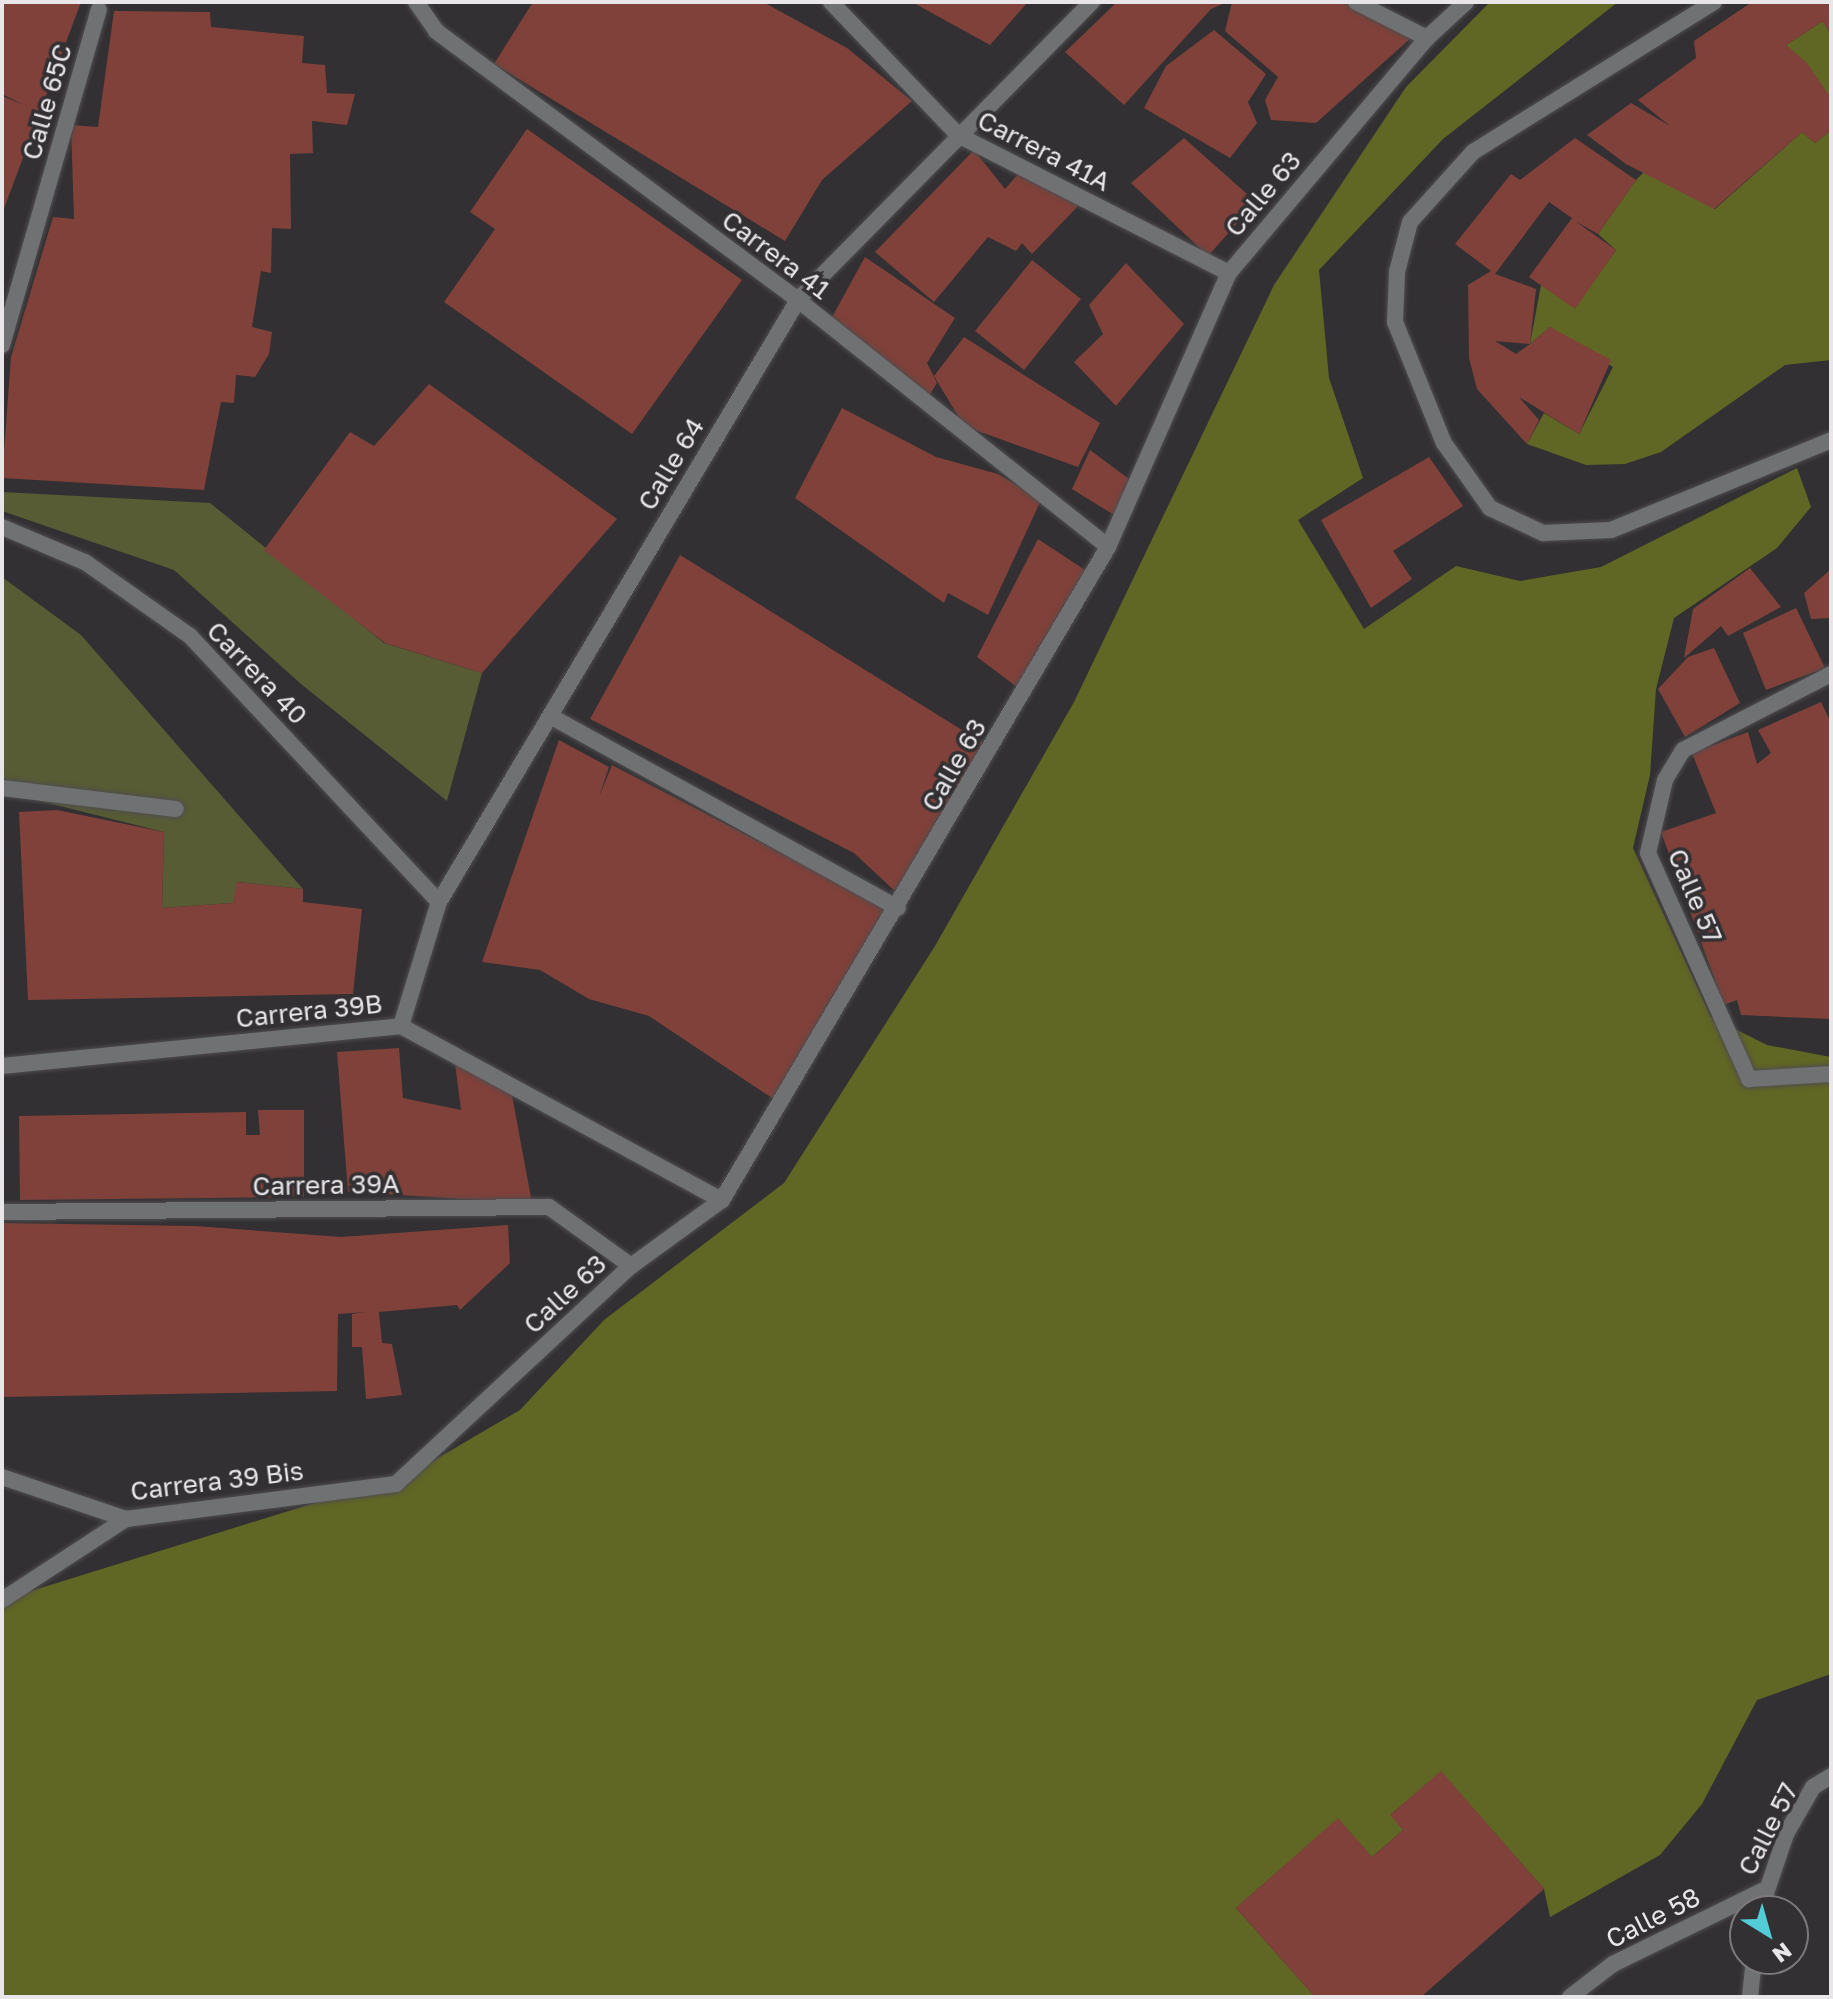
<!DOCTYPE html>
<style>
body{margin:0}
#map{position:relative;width:1833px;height:1999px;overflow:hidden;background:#323032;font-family:"Golos Text",sans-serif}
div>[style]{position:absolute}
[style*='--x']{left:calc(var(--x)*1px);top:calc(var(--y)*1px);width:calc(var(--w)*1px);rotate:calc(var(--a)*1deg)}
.green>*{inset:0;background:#575c34}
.forest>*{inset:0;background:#606624}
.building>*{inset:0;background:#80413a}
.roads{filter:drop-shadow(0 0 2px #4f4d4f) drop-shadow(0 0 2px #4f4d4f)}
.minor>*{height:16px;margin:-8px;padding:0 8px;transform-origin:8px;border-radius:8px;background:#707172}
.tertiary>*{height:16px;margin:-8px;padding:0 8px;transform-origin:8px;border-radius:8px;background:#707172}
span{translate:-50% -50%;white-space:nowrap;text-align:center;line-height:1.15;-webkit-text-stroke:7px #323032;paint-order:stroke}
.street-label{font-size:26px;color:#e8e6e8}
.frame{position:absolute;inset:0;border:4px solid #e8e6e8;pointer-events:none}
.north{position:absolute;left:1729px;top:1895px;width:80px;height:80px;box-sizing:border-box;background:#323032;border:2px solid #7b797b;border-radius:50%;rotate:143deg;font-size:22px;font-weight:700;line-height:32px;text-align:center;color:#e8e6e8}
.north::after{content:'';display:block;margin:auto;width:28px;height:36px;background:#52ccd6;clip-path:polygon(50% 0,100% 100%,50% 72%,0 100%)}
</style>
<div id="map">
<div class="green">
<i style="clip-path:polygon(2px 492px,210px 503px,384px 643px,482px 673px,447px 801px,301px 684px,174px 570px,2px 511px)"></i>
<i style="clip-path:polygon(2px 577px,81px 635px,303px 889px,238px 882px,233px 903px,162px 908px,164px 832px,40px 801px,2px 777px)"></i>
</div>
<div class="forest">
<i style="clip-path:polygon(1490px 2px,1618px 2px,1443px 139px,1319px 270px,1329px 378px,1363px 478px,1298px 520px,1364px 629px,1456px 566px,1520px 581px,1601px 567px,1797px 468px,1811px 507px,1777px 548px,1674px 618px,1656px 689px,1650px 775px,1633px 848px,1711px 1017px,1767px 1045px,1831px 1057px,1831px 1674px,1757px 1700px,1702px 1804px,1660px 1855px,1550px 1917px,1544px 1889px,1441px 1772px,1391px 1814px,1403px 1830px,1372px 1857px,1338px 1819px,1236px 1908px,1315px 1997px,2px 1997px,2px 1600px,414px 1472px,520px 1410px,604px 1320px,784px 1183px,935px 946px,1074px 702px,1274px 285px,1406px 87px)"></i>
<i style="clip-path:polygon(1823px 21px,1831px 35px,1831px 102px,1786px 45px)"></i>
<i style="clip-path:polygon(1831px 130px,1831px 360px,1785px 365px,1661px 452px,1625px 464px,1586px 465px,1527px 444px,1544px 413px,1579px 434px,1613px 367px,1550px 327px,1530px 344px,1541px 285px,1575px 308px,1616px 250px,1598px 234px,1636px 180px,1644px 172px,1715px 209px,1802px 132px,1815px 143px)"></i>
</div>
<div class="building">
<i style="clip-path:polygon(2px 2px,81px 2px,2px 214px,2px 96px,24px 105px,2px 94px)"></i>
<i style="clip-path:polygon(533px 2px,763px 2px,847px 48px,912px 101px,822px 180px,785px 241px,494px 64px)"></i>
<i style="clip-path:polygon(912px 2px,1028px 2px,990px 45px)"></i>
<i style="clip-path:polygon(1117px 2px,1227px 2px,1211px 9px,1124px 105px,1065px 52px)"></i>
<i style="clip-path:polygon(1232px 2px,1345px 2px,1412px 37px,1316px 123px,1271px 120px,1265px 100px,1278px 77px,1225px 31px)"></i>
<i style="clip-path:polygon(1752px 2px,1831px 2px,1831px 35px,1823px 21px,1786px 45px,1807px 63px,1831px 98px,1831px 130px,1815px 143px,1802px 132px,1714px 209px,1626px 164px,1587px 135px,1631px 103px,1670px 126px,1638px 100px,1696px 58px,1694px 41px)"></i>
<i style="clip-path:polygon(114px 11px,210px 12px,211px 27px,304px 36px,302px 63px,325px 65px,327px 93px,355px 94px,347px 125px,312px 121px,313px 153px,290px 154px,291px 229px,272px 228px,271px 273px,261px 271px,252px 327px,272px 332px,269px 354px,255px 377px,236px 375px,234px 403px,221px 402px,204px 490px,2px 478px,11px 357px,53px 217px,74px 219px,71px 125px,98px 127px)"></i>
<i style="clip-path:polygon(1214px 30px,1266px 74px,1248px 102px,1257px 123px,1230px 158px,1144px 108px,1166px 66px)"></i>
<i style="clip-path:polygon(527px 129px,742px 280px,632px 434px,444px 302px,495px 229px,470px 212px)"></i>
<i style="clip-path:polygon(1184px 138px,1256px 202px,1208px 256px,1131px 183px)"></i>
<i style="clip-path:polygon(1575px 138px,1636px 180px,1598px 234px,1575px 221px,1616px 250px,1575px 309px,1529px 277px,1572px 218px,1549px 202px,1495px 274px,1536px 289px,1530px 344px,1495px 341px,1516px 354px,1530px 344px,1550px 327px,1611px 360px,1579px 434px,1519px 397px,1539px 420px,1527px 444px,1477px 389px,1469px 358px,1468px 285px,1491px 271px,1455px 244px,1511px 174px,1520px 180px)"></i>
<i style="clip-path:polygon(974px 150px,1005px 189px,1019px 173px,1079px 205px,1032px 254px,1022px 243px,1016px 251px,988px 237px,934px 302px,875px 252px)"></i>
<i style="clip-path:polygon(865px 257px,955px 318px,927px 363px,937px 383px,927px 399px,831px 319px)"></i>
<i style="clip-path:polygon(1032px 260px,1081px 299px,1024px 370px,975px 331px)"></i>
<i style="clip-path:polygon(1126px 263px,1184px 324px,1116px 406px,1074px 362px,1103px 334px,1089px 305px)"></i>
<i style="clip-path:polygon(964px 337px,1100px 423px,1078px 467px,964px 426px,934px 376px)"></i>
<i style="clip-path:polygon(429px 384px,617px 519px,482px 673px,385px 643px,264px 550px,350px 432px,374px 446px)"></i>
<i style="clip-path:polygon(842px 408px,936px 457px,998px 474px,1041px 500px,988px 615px,948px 593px,944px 603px,795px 498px)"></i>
<i style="clip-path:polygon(1090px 450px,1129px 479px,1114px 515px,1072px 489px)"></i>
<i style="clip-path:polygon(1429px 457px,1463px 506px,1393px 551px,1412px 579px,1371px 608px,1321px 520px)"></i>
<i style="clip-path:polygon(1038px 539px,1088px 572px,1021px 690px,977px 657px)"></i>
<i style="clip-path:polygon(680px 555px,983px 743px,897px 893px,854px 853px,590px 719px)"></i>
<i style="clip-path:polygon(1750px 568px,1781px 607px,1728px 636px,1721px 626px,1684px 658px,1693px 609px)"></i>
<i style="clip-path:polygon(1831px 569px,1831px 618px,1811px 619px,1804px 593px)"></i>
<i style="clip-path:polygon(1796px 608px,1825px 668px,1766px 690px,1743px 633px)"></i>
<i style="clip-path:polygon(1714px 648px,1740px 703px,1685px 737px,1658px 689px,1688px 657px)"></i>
<i style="clip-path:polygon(1821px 702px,1831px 723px,1831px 1019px,1741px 1015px,1737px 1000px,1724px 1005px,1661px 832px,1716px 813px,1692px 753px,1748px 732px,1757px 764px,1771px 753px,1758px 730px)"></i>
<i style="clip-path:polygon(559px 740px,609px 767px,599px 797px,612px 765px,891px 910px,778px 1102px,649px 1016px,589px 999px,540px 970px,482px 962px)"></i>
<i style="clip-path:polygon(57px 810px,164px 832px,162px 908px,233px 903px,237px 882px,303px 889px,303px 902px,362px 909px,353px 994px,28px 1000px,19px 812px)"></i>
<i style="clip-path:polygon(399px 1048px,403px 1098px,461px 1110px,455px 1063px,511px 1090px,532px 1203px,348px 1192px,337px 1052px)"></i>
<i style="clip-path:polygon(258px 1110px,304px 1110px,304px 1197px,20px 1200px,19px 1116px,246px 1112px,246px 1135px,260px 1135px)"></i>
<i style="clip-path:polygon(2px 1223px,195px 1226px,341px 1237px,508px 1225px,510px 1263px,460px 1310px,457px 1305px,379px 1312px,382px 1343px,392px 1344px,402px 1395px,366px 1399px,362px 1347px,352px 1347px,352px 1314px,365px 1312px,338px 1314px,337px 1391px,2px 1397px)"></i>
<i style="clip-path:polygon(1441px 1771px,1544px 1889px,1421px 1997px,1315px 1997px,1236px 1908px,1338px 1818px,1372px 1857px,1403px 1830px,1390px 1815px)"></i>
</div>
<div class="roads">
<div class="minor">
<i style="--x:416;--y:2;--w:35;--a:55"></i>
<i style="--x:436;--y:31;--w:451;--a:36.6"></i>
<i style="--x:798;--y:300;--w:396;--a:38.5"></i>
<i style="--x:831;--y:2;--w:184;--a:46.3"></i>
<i style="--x:958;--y:135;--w:304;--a:27"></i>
<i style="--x:1356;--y:2;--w:80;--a:26.9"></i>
<i style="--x:2;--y:345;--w:349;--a:-73.9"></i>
<i style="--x:2;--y:527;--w:90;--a:22.9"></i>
<i style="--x:85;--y:562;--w:128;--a:35.2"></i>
<i style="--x:190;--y:636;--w:364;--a:46.9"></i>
<i style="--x:1831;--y:674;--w:166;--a:152.8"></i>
<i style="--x:1683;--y:750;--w:35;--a:121"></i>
<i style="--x:1665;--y:780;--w:75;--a:103.1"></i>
<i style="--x:1648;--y:853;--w:248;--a:65.9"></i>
<i style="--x:1749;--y:1079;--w:82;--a:-3.5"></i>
<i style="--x:552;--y:717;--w:395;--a:28.9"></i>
<i style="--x:2;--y:788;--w:175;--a:6.9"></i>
<i style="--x:401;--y:1026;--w:130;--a:-73"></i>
<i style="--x:439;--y:902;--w:701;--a:-59.19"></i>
<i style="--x:798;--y:300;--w:419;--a:-45.4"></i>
<i style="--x:2;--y:1066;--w:401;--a:-5.7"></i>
<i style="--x:401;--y:1026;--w:365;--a:28.5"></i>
<i style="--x:2;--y:1212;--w:547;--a:-0.52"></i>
<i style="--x:549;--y:1207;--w:101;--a:35.7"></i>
<i style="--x:2;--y:1477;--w:131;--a:18.7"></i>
<i style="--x:126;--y:1519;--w:272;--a:-7.4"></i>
<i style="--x:396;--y:1484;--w:321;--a:-42.9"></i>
<i style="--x:631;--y:1266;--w:112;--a:-36"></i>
<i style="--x:722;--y:1200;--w:759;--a:-59.41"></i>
<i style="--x:1108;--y:547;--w:300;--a:-66.2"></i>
<i style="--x:1229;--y:273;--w:307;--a:-49.9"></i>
<i style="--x:1427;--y:38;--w:53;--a:-42.7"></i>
<i style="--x:2;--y:1600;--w:148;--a:-33.2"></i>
<i style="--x:1760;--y:1911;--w:81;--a:-71.3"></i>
<i style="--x:1786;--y:1834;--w:54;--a:-60.1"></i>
<i style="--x:1813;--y:1787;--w:21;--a:-31"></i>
<i style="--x:1570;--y:1997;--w:54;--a:-37.5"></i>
<i style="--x:1613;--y:1964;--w:166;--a:-26.1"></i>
<i style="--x:1750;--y:1997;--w:38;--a:-84"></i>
</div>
<div class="tertiary">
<i style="--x:1714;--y:2;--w:284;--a:148.1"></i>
<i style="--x:1473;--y:152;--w:94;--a:132"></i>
<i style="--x:1410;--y:222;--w:52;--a:104.6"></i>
<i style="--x:1397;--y:272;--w:50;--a:92.3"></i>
<i style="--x:1395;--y:322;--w:131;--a:68"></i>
<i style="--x:1444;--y:443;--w:80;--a:54.7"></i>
<i style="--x:1490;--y:508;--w:59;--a:25.3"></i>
<i style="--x:1543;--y:533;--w:68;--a:-2.5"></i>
<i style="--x:1611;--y:530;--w:238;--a:-22.2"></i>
</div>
</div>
<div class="street-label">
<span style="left:47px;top:102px;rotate:-74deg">Calle 65C</span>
<span style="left:1044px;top:151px;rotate:27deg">Carrera 41A</span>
<span style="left:1263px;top:194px;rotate:-50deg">Calle 63</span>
<span style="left:776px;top:255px;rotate:37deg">Carrera 41</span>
<span style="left:671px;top:464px;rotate:-59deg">Calle 64</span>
<span style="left:257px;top:673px;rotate:46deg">Carrera 40</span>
<span style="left:954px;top:765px;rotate:-60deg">Calle 63</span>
<span style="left:1695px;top:896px;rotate:67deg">Calle 57</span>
<span style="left:309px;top:1011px;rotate:-6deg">Carrera 39B</span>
<span style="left:326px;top:1185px;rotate:-1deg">Carrera 39A</span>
<span style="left:565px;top:1294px;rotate:-43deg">Calle 63</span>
<span style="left:217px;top:1481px;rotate:-7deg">Carrera 39 Bis</span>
<span style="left:1768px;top:1829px;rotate:-63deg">Calle 57</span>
<span style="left:1653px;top:1918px;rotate:-27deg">Calle 58</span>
</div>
<div class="frame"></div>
<div class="north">N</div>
</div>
